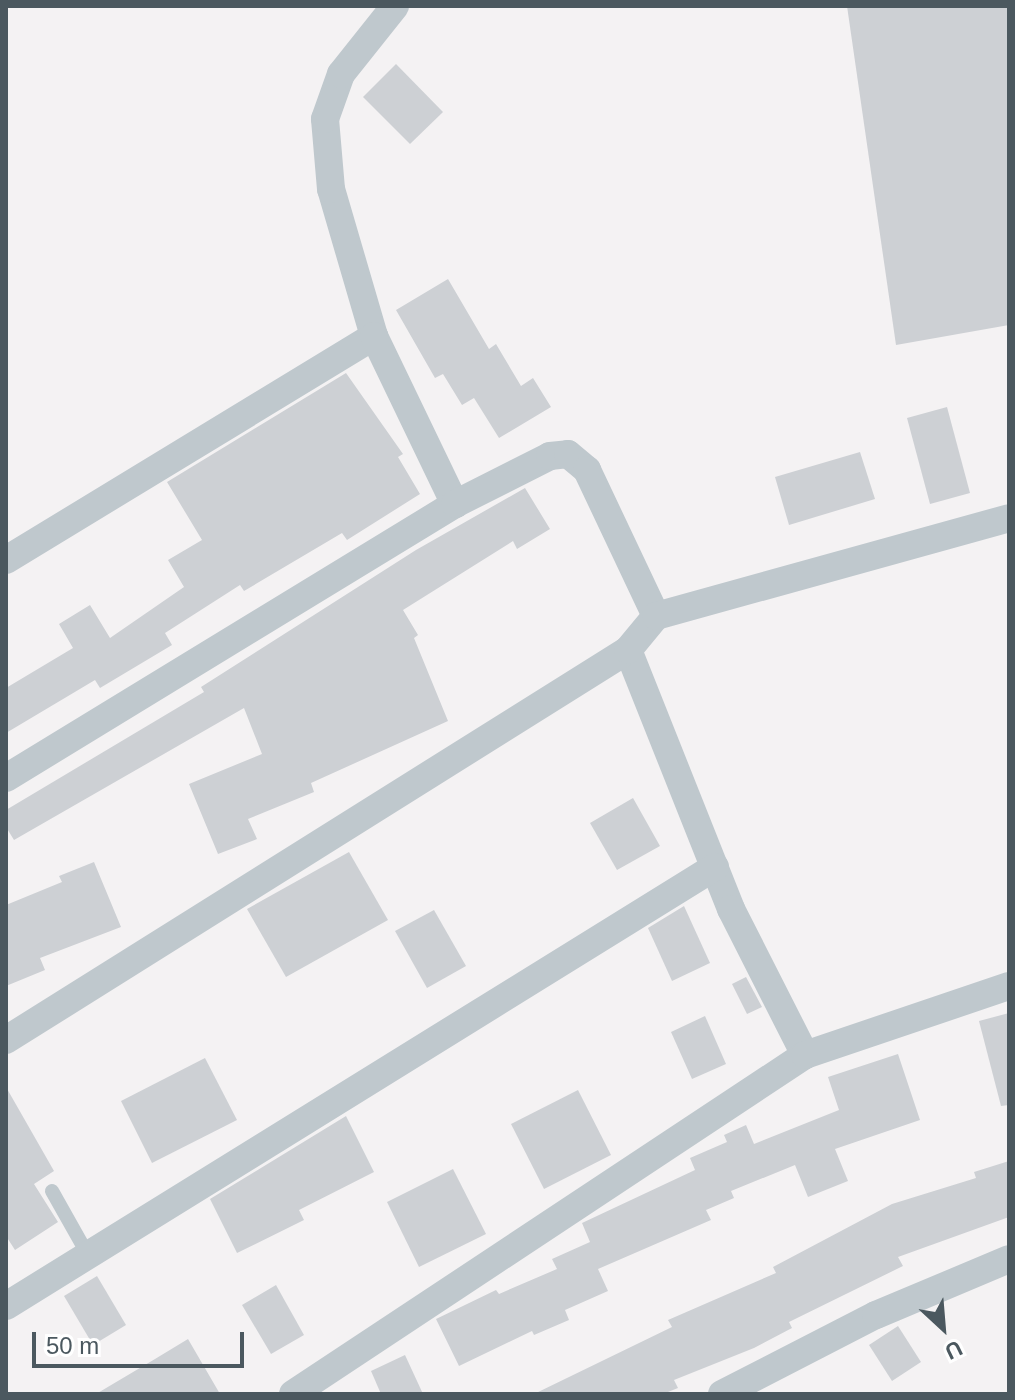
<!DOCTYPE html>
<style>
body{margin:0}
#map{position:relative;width:1015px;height:1400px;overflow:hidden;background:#f4f2f3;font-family:Arial,sans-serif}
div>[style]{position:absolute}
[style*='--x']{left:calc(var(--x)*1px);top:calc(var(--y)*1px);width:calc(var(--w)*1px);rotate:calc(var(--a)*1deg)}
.building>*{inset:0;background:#cdd0d4}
.lane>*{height:14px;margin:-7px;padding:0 7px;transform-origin:7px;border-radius:7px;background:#bfc8cd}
.street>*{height:28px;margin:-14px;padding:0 14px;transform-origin:14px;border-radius:14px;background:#bfc8cd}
span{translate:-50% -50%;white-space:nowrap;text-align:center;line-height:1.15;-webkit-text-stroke:7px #fff;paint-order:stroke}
.frame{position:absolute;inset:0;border:8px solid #4b585f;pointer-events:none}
.north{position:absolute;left:903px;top:1288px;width:80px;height:80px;-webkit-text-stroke:6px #fff;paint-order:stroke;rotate:154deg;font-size:22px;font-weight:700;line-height:32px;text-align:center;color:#4b585f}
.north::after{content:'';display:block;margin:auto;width:28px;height:36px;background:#4b585f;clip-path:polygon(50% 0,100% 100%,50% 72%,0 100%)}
.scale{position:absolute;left:32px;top:1332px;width:212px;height:36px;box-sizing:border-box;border:4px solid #4b585f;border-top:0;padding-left:10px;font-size:24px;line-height:28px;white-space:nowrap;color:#4b585f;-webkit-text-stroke:6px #fff;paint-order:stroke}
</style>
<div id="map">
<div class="building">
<i style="clip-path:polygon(847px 6px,1009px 6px,1009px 325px,896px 345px)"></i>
<i style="clip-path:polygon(396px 64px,443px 112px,410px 144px,363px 97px)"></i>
<i style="clip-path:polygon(448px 279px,489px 349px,496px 344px,521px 386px,533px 378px,551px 407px,499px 438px,474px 398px,462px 405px,443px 374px,435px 378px,396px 310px)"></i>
<i style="clip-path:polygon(346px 373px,403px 454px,398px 457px,420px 494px,347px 540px,342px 533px,244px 591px,240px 585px,165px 633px,172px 645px,100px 688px,95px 680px,6px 733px,6px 688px,73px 648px,59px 624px,90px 605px,110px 638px,184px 587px,168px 560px,202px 540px,167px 482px)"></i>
<i style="clip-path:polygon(947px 407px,970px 493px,930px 504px,907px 418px)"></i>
<i style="clip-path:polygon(860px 452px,875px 499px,789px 525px,775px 477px)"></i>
<i style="clip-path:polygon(525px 488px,550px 529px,517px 549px,513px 541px,403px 610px,418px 635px,414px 638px,448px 721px,311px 783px,314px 792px,248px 819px,257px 839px,218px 854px,189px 784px,262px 754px,244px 708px,14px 840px,6px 827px,6px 810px,204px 692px,201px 687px,416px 550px)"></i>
<i style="clip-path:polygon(633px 798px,660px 846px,617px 870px,590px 823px)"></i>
<i style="clip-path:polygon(349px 852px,388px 920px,286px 977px,247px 909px)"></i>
<i style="clip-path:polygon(94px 862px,121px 927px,40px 958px,45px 970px,6px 986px,6px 905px,62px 882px,59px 876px)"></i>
<i style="clip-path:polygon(684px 906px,710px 963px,672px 981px,648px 928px)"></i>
<i style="clip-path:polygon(434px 910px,466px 966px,427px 988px,395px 931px)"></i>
<i style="clip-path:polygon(746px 977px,762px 1007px,747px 1014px,732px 984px)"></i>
<i style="clip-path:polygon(1009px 1013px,1009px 1105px,1001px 1106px,979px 1021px)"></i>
<i style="clip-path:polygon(705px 1016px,726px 1064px,692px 1079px,671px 1032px)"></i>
<i style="clip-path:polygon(898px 1054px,920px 1120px,835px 1149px,848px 1181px,808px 1197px,795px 1165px,731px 1191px,734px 1198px,706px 1210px,711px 1220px,598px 1269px,608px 1291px,565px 1310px,569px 1320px,534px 1335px,532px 1331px,459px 1366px,436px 1319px,496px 1290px,499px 1294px,557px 1269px,552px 1259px,590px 1242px,582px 1223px,695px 1170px,690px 1158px,727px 1142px,724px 1135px,746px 1125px,754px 1144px,839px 1110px,828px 1077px)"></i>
<i style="clip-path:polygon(205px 1058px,237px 1120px,152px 1163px,121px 1101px)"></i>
<i style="clip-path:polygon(6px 1087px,54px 1171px,34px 1184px,58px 1222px,15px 1250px,6px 1236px)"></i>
<i style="clip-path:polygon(578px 1090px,611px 1155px,544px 1189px,511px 1124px)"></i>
<i style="clip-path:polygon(346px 1116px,374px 1172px,299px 1210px,304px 1220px,237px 1253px,210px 1199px)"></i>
<i style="clip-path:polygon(1009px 1161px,1009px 1217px,898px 1257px,903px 1266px,789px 1322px,792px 1328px,754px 1348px,674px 1380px,678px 1388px,663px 1394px,534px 1394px,672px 1327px,668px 1320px,776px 1273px,773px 1267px,892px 1204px,976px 1178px,974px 1172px)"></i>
<i style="clip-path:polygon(453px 1169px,486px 1234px,419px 1267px,387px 1202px)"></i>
<i style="clip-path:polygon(97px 1276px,126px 1325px,93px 1345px,64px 1296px)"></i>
<i style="clip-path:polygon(276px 1285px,304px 1335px,271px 1354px,242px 1305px)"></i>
<i style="clip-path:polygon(898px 1326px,921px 1362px,892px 1381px,869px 1345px)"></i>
<i style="clip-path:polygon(188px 1339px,220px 1394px,96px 1394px,155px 1359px)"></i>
<i style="clip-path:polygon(405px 1355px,423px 1394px,381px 1394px,371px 1371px)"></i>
</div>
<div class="lane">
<i style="--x:52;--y:1191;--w:73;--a:60.6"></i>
</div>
<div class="street">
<i style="--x:374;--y:336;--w:153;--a:-106.3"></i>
<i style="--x:331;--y:189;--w:70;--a:-94.9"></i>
<i style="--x:325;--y:119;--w:48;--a:-70.4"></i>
<i style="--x:341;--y:74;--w:87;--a:-51.5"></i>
<i style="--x:6;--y:560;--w:431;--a:-31.3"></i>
<i style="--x:374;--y:336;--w:187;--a:64.3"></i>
<i style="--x:628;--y:650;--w:279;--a:68.3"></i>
<i style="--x:731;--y:909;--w:164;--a:63.1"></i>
<i style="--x:6;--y:778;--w:526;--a:-31.39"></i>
<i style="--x:455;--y:504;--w:106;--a:-26.8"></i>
<i style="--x:550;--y:456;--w:18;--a:-6"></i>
<i style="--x:568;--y:454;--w:25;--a:40"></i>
<i style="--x:587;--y:470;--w:161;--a:64.7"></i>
<i style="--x:6;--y:1040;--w:734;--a:-32.09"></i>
<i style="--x:628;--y:650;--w:44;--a:-50.5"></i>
<i style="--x:656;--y:616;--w:366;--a:-15.5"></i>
<i style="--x:6;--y:1306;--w:834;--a:-31.77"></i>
<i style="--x:293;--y:1394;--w:614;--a:-33.51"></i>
<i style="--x:805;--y:1055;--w:215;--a:-18.7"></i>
<i style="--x:722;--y:1394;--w:173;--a:-27.2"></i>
<i style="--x:876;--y:1315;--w:144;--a:-22.8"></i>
</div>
<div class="frame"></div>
<div class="north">U</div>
<div class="scale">50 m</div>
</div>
